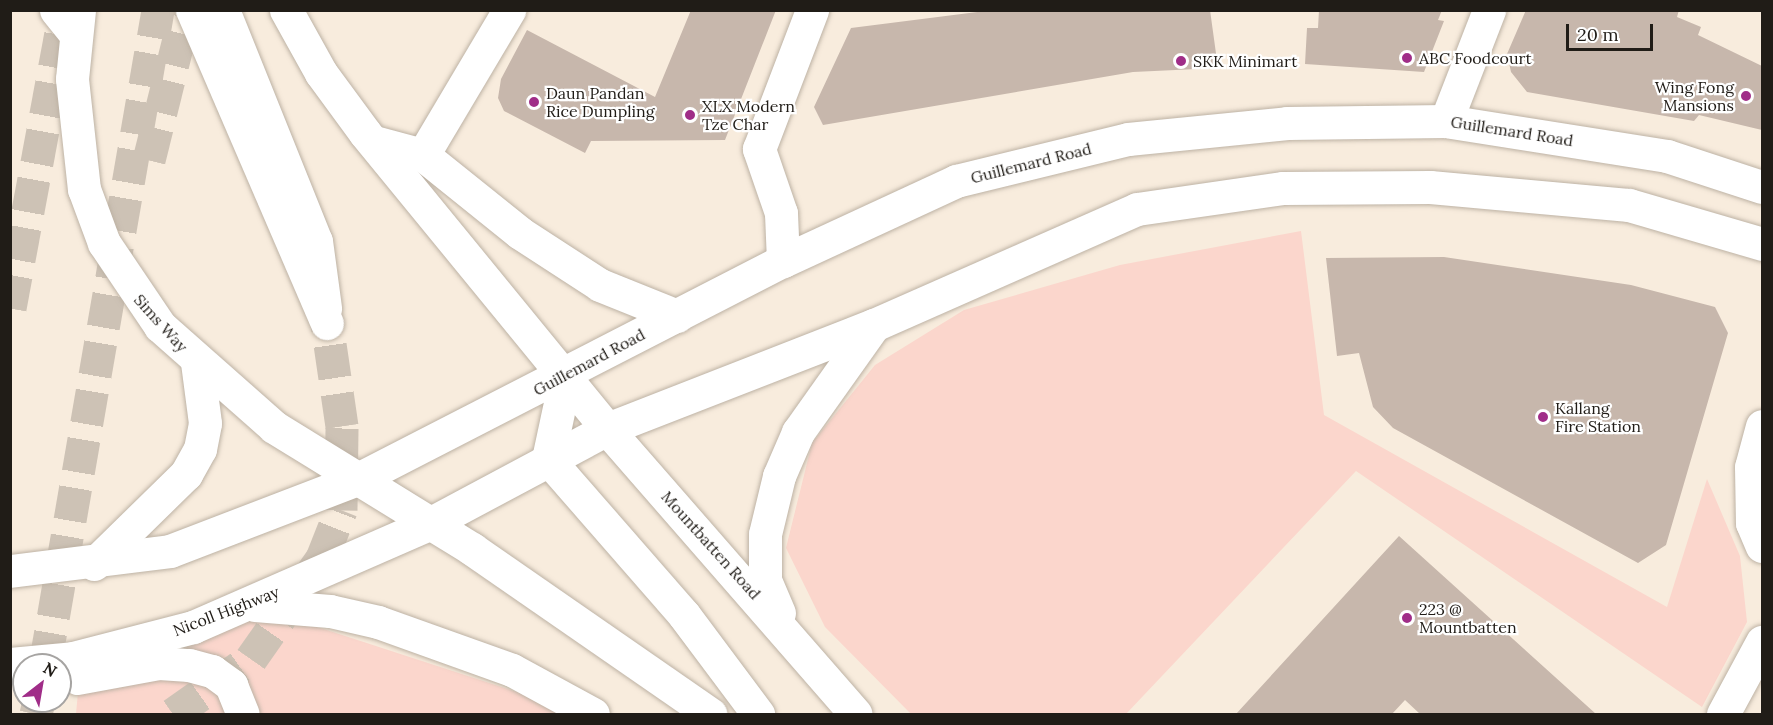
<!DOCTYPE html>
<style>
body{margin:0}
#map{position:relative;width:1773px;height:725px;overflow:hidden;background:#f8ecdd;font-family:Lora,serif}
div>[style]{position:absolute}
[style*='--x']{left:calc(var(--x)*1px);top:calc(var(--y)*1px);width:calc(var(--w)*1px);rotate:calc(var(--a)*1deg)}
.green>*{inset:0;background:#fbd6cc}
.building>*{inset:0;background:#c7b7ac}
.highway-tunnel>*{height:33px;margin-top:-16.5px;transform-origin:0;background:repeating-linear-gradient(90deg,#cdc2b5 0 33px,transparent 0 49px)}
.roads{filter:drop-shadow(0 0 2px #bdb2a4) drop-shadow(0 0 2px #bdb2a4)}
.street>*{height:33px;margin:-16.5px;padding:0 16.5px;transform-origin:16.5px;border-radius:16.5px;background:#fff}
.secondary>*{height:33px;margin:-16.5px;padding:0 16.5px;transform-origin:16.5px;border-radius:16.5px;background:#fff}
.primary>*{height:33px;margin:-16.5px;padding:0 16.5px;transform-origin:16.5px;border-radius:16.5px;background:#fff}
.highway>*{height:33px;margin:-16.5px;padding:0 16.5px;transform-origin:16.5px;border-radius:16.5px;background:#fff}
.dots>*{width:16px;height:16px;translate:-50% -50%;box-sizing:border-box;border:3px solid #fff;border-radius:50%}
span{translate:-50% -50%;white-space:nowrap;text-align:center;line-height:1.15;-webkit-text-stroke:4.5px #fff;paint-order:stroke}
.poi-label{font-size:16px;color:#201c17}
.left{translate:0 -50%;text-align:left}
.right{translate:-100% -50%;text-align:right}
.street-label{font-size:16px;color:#201c17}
.frame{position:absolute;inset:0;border:12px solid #201c17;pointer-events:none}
.north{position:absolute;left:12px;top:653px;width:60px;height:60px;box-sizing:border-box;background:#fff;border:2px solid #a6a4a2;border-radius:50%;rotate:31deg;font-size:16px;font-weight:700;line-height:24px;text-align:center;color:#201c17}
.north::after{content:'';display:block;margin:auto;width:21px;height:27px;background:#a02d88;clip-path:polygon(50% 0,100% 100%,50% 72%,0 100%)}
.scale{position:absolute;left:1566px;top:24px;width:87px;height:27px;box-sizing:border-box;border:3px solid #201c17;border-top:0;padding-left:8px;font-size:18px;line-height:21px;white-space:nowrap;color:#201c17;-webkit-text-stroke:4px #fff;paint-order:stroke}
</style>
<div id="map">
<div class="green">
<i style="clip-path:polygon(1301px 231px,1324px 415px,1667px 607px,1707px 479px,1740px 556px,1747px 622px,1702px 707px,1356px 471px,1126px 714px,911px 714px,825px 627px,786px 548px,812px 443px,875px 365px,964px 310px,1120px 265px)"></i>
<i style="clip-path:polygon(250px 605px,581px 713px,583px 714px,76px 714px,81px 660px)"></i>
</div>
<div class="building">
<i style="clip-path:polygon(691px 10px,776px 10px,725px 140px,591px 141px,585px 153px,504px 111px,498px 98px,501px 79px,527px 30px,655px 97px)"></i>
<i style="clip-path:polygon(993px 10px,1210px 10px,1218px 68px,1133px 72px,823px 125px,814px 107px,851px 28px)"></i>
<i style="clip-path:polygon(1319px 10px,1442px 10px,1438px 20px,1444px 21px,1424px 72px,1305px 64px,1307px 28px,1318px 28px)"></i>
<i style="clip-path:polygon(1526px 10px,1679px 10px,1677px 17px,1701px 27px,1698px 35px,1762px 66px,1762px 130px,1699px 115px,1694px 121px,1527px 92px,1511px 72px,1507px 54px)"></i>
<i style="clip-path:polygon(1444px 257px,1631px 285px,1715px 307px,1728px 333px,1666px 545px,1638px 563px,1393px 428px,1373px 407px,1359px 353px,1337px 356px,1326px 258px)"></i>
<i style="clip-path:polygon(1399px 536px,1596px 714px,1420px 714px,1405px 700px,1392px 714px,1236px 714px)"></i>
</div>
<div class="highway-tunnel">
<i style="--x:149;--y:160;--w:154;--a:-76.1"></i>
<i style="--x:10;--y:308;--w:303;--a:-79.5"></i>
<i style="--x:45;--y:665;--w:665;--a:-80.21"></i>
<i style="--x:36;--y:714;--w:13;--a:-77"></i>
<i style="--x:173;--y:714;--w:95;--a:-35.2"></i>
<i style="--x:251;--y:659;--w:123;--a:-54.9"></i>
<i style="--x:322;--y:558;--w:52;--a:-68.4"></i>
<i style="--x:341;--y:510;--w:84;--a:-89.3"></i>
<i style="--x:342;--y:426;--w:104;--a:-98.3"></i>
</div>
<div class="roads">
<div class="street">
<i style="--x:1446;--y:121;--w:119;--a:-68.8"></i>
<i style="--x:423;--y:155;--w:169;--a:-59.3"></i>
<i style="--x:783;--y:261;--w:48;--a:-92.4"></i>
<i style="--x:781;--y:213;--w:68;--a:-109"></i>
<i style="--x:759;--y:149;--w:149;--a:-69.1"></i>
<i style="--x:1762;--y:426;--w:42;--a:105"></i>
<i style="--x:1751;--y:467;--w:56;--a:89"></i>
<i style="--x:1752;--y:523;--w:25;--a:67"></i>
<i style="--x:1723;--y:714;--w:82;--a:-61.6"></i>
</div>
<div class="secondary">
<i style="--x:56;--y:10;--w:28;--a:51"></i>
</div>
<div class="primary">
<i style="--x:79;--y:10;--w:69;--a:95.8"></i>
<i style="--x:72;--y:79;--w:111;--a:83.8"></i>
<i style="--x:84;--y:189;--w:58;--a:69.7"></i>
<i style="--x:104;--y:243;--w:100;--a:56"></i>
<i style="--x:160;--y:326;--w:152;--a:41.5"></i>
<i style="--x:274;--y:427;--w:233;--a:31.6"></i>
<i style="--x:472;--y:549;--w:290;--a:34.7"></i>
<i style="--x:223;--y:10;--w:249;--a:68.1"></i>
<i style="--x:316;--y:241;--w:68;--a:82.3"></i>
<i style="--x:286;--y:10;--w:72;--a:60.9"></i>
<i style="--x:321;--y:73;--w:74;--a:53.7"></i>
<i style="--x:365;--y:133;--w:382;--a:50.7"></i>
<i style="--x:607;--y:429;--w:378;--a:48.9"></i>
<i style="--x:374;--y:142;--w:51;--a:14.9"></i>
<i style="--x:423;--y:155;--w:124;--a:38.8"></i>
<i style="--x:520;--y:233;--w:95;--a:33"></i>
<i style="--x:600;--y:285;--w:83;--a:21.9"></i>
<i style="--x:548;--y:459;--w:207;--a:48.9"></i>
<i style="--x:684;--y:615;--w:124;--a:53.2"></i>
<i style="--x:548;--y:459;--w:86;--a:-77.9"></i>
<i style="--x:360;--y:478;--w:475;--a:-27.2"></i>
<i style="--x:783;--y:261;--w:191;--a:-24.8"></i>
<i style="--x:956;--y:181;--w:177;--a:-13.7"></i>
<i style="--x:1128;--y:139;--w:160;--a:-5.7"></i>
<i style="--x:1287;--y:123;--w:159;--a:-0.7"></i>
<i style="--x:1446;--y:121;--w:224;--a:9"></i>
<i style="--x:1667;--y:156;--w:100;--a:18.1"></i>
<i style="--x:431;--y:523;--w:200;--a:-28.1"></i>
<i style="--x:607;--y:429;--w:287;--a:-21.3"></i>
<i style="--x:874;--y:325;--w:287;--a:-23.8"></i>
<i style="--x:1137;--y:209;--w:148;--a:-8.2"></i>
<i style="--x:1283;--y:188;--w:147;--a:-0.4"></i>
<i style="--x:1430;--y:187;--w:200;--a:5.2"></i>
<i style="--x:1629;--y:205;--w:139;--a:16.3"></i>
<i style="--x:779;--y:613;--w:36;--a:-113"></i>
<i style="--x:765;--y:580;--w:46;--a:-90"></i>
<i style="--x:765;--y:534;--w:60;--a:-76.4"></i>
<i style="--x:779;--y:476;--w:48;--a:-66.6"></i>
<i style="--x:798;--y:432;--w:131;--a:-54.6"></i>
</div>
<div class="highway">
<i style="--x:192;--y:10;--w:341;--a:66.7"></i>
<i style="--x:94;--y:564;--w:129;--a:-44.4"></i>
<i style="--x:186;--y:474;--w:29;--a:-61"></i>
<i style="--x:200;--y:449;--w:26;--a:-79"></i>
<i style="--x:205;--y:423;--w:62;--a:-97.5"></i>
<i style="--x:10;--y:571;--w:161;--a:-7.1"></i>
<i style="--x:170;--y:551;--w:204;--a:-21"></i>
<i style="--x:255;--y:605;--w:75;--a:4.6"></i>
<i style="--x:330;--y:611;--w:49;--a:12.9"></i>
<i style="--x:378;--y:622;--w:142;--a:19.7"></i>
<i style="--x:512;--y:670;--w:92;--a:28.5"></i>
<i style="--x:10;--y:664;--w:63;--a:-5.4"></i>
<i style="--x:73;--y:658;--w:124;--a:-14.5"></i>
<i style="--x:193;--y:627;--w:260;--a:-23.6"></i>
<i style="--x:77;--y:678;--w:83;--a:-10.4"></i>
<i style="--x:159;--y:663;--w:30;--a:4"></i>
<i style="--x:189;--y:665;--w:24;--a:15"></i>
<i style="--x:212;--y:671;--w:24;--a:36"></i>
<i style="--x:231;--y:685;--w:31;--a:68"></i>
</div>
</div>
<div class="dots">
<i style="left:1407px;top:58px;background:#a02d88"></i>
<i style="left:1181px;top:61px;background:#a02d88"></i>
<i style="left:1746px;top:96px;background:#a02d88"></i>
<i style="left:534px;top:102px;background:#a02d88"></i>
<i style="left:690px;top:115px;background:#a02d88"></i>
<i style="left:1543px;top:417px;background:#a02d88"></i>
<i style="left:1407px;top:618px;background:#a02d88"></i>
</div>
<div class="poi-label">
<span class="left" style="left:1419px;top:58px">ABC Foodcourt</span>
<span class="left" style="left:1193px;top:61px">SKK Minimart</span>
<span class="right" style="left:1734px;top:96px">Wing Fong<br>Mansions</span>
<span class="left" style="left:546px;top:102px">Daun Pandan<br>Rice Dumpling</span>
<span class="left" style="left:702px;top:115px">XLX Modern<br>Tze Char</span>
<span class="left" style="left:1555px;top:417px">Kallang<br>Fire Station</span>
<span class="left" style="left:1419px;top:618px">223 @<br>Mountbatten</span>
</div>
<div class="street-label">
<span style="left:1512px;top:131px;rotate:9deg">Guillemard Road</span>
<span style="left:1031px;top:163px;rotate:-14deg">Guillemard Road</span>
<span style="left:161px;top:323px;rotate:48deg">Sims Way</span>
<span style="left:589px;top:362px;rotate:-28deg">Guillemard Road</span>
<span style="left:711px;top:545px;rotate:48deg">Mountbatten Road</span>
<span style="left:226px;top:611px;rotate:-21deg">Nicoll Highway</span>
</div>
<div class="frame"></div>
<div class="north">N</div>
<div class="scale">20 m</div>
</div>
